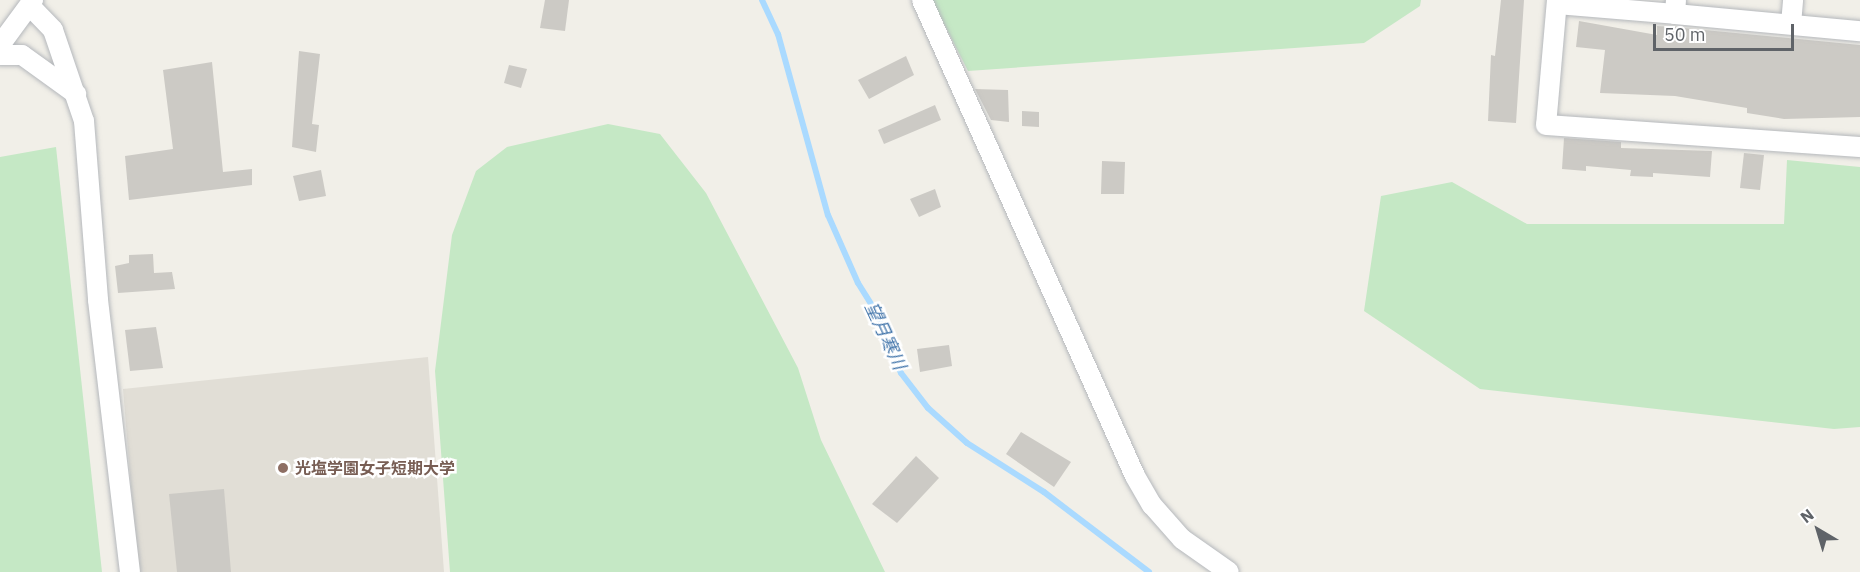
<!DOCTYPE html>
<meta charset="utf-8">
<style>
body{margin:0}
#map{position:relative;width:1860px;height:572px;overflow:hidden;background:#f1efe8;font-family:"IBM Plex Sans","Noto Sans JP",sans-serif}
div>[style]{position:absolute}
[style*='--x']{left:calc(var(--x)*1px);top:calc(var(--y)*1px);width:calc(var(--w)*1px);rotate:calc(var(--a)*1deg)}
.education>*{inset:0;background:#e1ded6}
.green>*{inset:0;background:#c5e8c5}
.stream>*{height:6px;margin:-3px;padding:0 3px;transform-origin:3px;border-radius:3px;background:#aadaff}
.building>*{inset:0;background:#cccac5}
.roads{filter:drop-shadow(0 0 2px #b5b8bc) drop-shadow(0 0 2px #b5b8bc)}
.minor>*{height:20px;margin:-10px;padding:0 10px;transform-origin:10px;border-radius:10px;background:#fff}
.dots>*{width:16px;height:16px;translate:-50% -50%;box-sizing:border-box;border:3px solid #fff;border-radius:50%}
span{translate:-50% -50%;white-space:nowrap;text-align:center;line-height:1.15;-webkit-text-stroke:5px #fff;paint-order:stroke}
.education-label{font-size:16px;color:#785e54;font-weight:700}
.left{translate:0 -50%;text-align:left}
.water-label{font-size:18px;color:#4174aa;font-style:italic}
.north{position:absolute;left:1788px;top:500px;width:60px;height:60px;-webkit-text-stroke:4px #fff;paint-order:stroke;rotate:322deg;font-size:16px;font-weight:700;line-height:24px;text-align:center;color:#5f6368}
.north::after{content:'';display:block;margin:auto;width:21px;height:27px;background:#5f6368;clip-path:polygon(50% 0,100% 100%,50% 72%,0 100%)}
.scale{position:absolute;left:1653px;top:24px;width:141px;height:27px;box-sizing:border-box;border:3px solid #5f6368;border-top:0;padding-left:8px;font-size:18px;line-height:21px;white-space:nowrap;color:#5f6368;-webkit-text-stroke:4px #fff;paint-order:stroke}
</style>
<div id="map">
<div class="education">
<i style="clip-path:polygon(428px 357px,444px 572px,138px 572px,123px 389px)"></i>
</div>
<div class="green">
<i style="clip-path:polygon(932px 0,1421px 0,1420px 6px,1364px 43px,968px 71px)"></i>
<i style="clip-path:polygon(608px 124px,660px 134px,706px 193px,798px 368px,821px 440px,885px 572px,450px 572px,435px 371px,452px 235px,476px 171px,507px 147px)"></i>
<i style="clip-path:polygon(56px 147px,102px 572px,0 572px,0 157px)"></i>
<i style="clip-path:polygon(1787px 160px,1860px 167px,1860px 427px,1834px 429px,1480px 389px,1364px 311px,1381px 196px,1452px 182px,1527px 224px,1784px 224px)"></i>
</div>
<div class="stream">
<i style="--x:762;--y:0;--w:38;--a:65"></i>
<i style="--x:778;--y:34;--w:188;--a:74.6"></i>
<i style="--x:828;--y:215;--w:74;--a:66.2"></i>
<i style="--x:858;--y:283;--w:34;--a:58"></i>
<i style="--x:876;--y:312;--w:66;--a:67.7"></i>
<i style="--x:901;--y:373;--w:44;--a:52.4"></i>
<i style="--x:928;--y:408;--w:52;--a:41.9"></i>
<i style="--x:967;--y:443;--w:91;--a:32.5"></i>
<i style="--x:1044;--y:492;--w:132;--a:37.3"></i>
</div>
<div class="building">
<i style="clip-path:polygon(545px 0,569px 0,565px 31px,540px 28px)"></i>
<i style="clip-path:polygon(1501px 0,1524px 0,1516px 123px,1488px 121px,1491px 55px,1495px 56px)"></i>
<i style="clip-path:polygon(1579px 21px,1657px 35px,1657px 26px,1673px 27px,1860px 45px,1860px 117px,1784px 119px,1747px 113px,1747px 108px,1675px 96px,1600px 93px,1605px 50px,1576px 47px)"></i>
<i style="clip-path:polygon(299px 51px,320px 54px,312px 124px,319px 125px,316px 152px,292px 147px)"></i>
<i style="clip-path:polygon(906px 56px,914px 75px,869px 99px,858px 80px)"></i>
<i style="clip-path:polygon(212px 62px,223px 172px,252px 169px,252px 185px,129px 200px,125px 156px,173px 149px,163px 70px)"></i>
<i style="clip-path:polygon(509px 65px,527px 69px,521px 88px,504px 83px)"></i>
<i style="clip-path:polygon(975px 89px,1008px 90px,1009px 122px,991px 120px)"></i>
<i style="clip-path:polygon(935px 105px,941px 120px,884px 144px,878px 130px)"></i>
<i style="clip-path:polygon(1022px 111px,1039px 112px,1039px 127px,1022px 126px)"></i>
<i style="clip-path:polygon(1564px 138px,1621px 142px,1621px 148px,1712px 151px,1710px 177px,1653px 173px,1653px 177px,1630px 176px,1631px 170px,1586px 166px,1586px 171px,1562px 169px)"></i>
<i style="clip-path:polygon(1744px 153px,1764px 155px,1760px 190px,1740px 188px)"></i>
<i style="clip-path:polygon(1102px 161px,1125px 162px,1124px 194px,1101px 194px)"></i>
<i style="clip-path:polygon(321px 170px,326px 196px,299px 201px,293px 176px)"></i>
<i style="clip-path:polygon(935px 189px,941px 207px,919px 217px,910px 199px)"></i>
<i style="clip-path:polygon(153px 254px,154px 273px,172px 272px,175px 289px,118px 293px,115px 266px,129px 263px,129px 255px)"></i>
<i style="clip-path:polygon(156px 327px,163px 368px,130px 371px,125px 330px)"></i>
<i style="clip-path:polygon(949px 345px,952px 366px,920px 372px,917px 349px)"></i>
<i style="clip-path:polygon(1021px 432px,1071px 462px,1054px 487px,1006px 454px)"></i>
<i style="clip-path:polygon(916px 456px,939px 478px,897px 523px,872px 504px)"></i>
<i style="clip-path:polygon(224px 489px,231px 572px,177px 572px,169px 494px)"></i>
</div>
<div class="roads">
<div class="minor">
<i style="--x:922;--y:0;--w:521;--a:65.89"></i>
<i style="--x:1135;--y:476;--w:34;--a:60"></i>
<i style="--x:1152;--y:505;--w:45;--a:48.6"></i>
<i style="--x:1182;--y:539;--w:57;--a:35.1"></i>
<i style="--x:1557;--y:0;--w:125;--a:95"></i>
<i style="--x:1546;--y:125;--w:315;--a:4"></i>
<i style="--x:1557;--y:4;--w:118;--a:4.8"></i>
<i style="--x:1675;--y:14;--w:14;--a:-86"></i>
<i style="--x:30;--y:6;--w:33;--a:46"></i>
<i style="--x:53;--y:30;--w:96;--a:71.2"></i>
<i style="--x:84;--y:121;--w:180;--a:85.5"></i>
<i style="--x:98;--y:300;--w:274;--a:83.3"></i>
<i style="--x:1675;--y:14;--w:186;--a:5.3"></i>
<i style="--x:1791;--y:24;--w:24;--a:-85"></i>
<i style="--x:0;--y:45;--w:56;--a:-53.7"></i>
<i style="--x:0;--y:55;--w:22;--a:0"></i>
<i style="--x:22;--y:55;--w:67;--a:35.8"></i>
</div>
</div>
<div class="dots">
<i style="left:283px;top:468px;background:#8d6e63"></i>
</div>
<div class="education-label">
<span class="left" style="left:295px;top:468px">光塩学園女子短期大学</span>
</div>
<div class="water-label">
<span style="left:885px;top:336px;rotate:65deg">望月寒川</span>
</div>
<div class="north">N</div>
<div class="scale">50 m</div>
</div>
